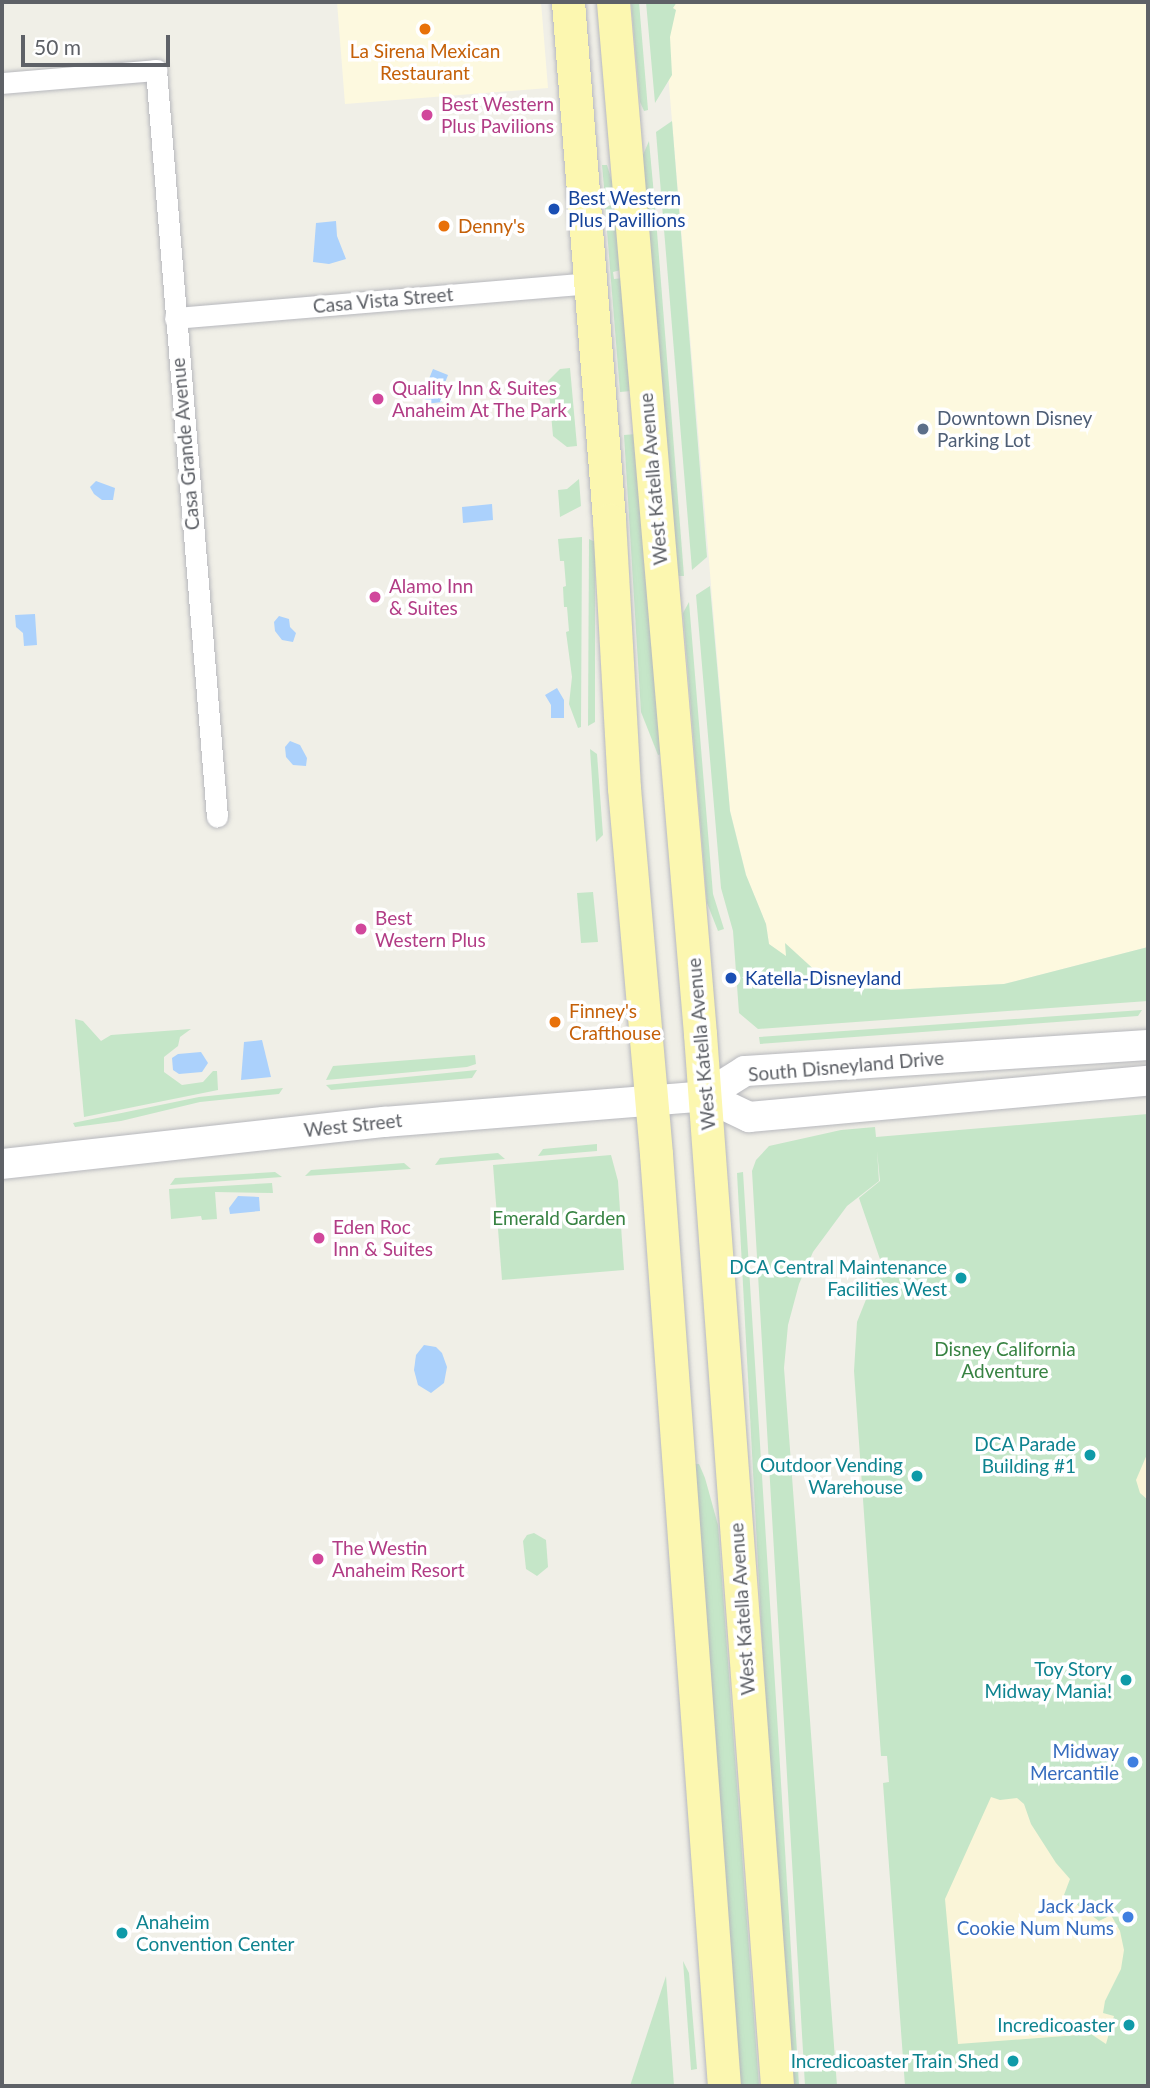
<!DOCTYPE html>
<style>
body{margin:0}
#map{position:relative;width:1150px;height:2088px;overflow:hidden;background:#f0efe7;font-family:Lato,sans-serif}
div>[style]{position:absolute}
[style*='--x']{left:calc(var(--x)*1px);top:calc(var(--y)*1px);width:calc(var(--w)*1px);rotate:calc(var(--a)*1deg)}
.commercial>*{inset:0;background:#fdf9df}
.green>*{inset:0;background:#c5e6c8}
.sand>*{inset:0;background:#faf5d8}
.water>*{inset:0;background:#abd1fc}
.roads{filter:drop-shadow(0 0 2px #b7b8bd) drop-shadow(0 0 2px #b7b8bd)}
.minor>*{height:21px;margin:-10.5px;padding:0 10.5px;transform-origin:10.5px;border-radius:10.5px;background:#fff}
.secondary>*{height:30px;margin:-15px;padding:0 15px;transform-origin:15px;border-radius:15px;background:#fff}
.primary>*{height:33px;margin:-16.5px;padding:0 16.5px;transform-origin:16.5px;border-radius:16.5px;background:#fcf7b0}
.dots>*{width:19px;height:19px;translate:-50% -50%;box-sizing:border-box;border:4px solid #fff;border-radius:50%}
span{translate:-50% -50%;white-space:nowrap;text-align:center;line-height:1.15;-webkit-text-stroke:7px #fff;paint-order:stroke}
.food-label{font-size:19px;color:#c56008}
.left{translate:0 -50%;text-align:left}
.hotel-label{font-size:19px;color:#b23c85}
.transit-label{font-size:19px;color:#164399}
.street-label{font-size:19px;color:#5e6167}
.service-label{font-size:19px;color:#4e5e75}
.park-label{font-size:19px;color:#388343}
.culture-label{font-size:19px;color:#0d838f}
.right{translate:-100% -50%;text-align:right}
.shop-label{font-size:19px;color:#366cbe}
.frame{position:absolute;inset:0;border:4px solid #5e6167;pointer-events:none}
.scale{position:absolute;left:21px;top:35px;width:149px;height:32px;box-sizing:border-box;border:4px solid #5e6167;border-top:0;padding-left:9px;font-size:21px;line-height:24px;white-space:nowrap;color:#5e6167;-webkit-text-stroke:5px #fff;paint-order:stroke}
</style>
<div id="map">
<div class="commercial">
<i style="clip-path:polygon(337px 2px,541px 2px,548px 88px,345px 104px)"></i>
<i style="clip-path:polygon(662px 2px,1148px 2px,1148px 947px,1004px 984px,891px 990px,820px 975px,786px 944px,786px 957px,769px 944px,766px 924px,746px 875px,730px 811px)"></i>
</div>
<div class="green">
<i style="clip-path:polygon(631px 2px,639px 2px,648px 110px,644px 111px,640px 102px)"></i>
<i style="clip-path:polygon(646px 2px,677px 2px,673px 8px,676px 10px,670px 37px,672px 75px,655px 103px)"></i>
<i style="clip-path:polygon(672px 121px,707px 557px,692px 570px,656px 132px)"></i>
<i style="clip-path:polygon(649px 141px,655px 206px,684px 576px,677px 576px,642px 157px)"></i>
<i style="clip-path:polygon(602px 165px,607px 165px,615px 191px,621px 270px,613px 272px,614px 279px,623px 278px,631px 391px,620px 392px,605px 206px,614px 205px,612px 197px,605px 198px)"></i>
<i style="clip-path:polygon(570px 368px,577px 446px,567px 447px,553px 436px,548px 381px,560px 369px)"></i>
<i style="clip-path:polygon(636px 434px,662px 754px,658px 755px,641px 712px,624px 435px)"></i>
<i style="clip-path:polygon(579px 479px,581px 506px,560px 517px,558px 490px,567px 489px)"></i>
<i style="clip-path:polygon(582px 537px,581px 727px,578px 728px,569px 704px,572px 677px,566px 632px,569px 631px,567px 607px,564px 607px,563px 587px,566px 586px,564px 561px,560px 561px,558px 539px)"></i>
<i style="clip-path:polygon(589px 539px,595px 542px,595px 722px,588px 726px)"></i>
<i style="clip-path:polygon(710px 586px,730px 811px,746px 875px,766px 924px,769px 944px,786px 956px,785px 943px,820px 975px,891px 990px,1004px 984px,1148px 947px,1148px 1001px,758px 1029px,739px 1013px,733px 931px,721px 888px,696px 595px)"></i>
<i style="clip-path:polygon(689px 602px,713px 894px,724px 929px,718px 931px,707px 903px,683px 613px)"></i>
<i style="clip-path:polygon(590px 749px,597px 754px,603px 835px,596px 842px)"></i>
<i style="clip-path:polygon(593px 892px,598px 942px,581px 943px,577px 893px)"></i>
<i style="clip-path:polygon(1142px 1010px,1138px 1016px,760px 1044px,759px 1037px)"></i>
<i style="clip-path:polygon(75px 1019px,83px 1021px,101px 1041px,111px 1035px,191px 1029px,180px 1037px,178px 1046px,164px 1057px,164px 1072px,182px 1085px,203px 1082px,213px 1071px,217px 1071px,218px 1090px,84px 1117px)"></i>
<i style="clip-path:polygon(475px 1055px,476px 1064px,467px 1067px,326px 1080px,333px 1066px)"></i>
<i style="clip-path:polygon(477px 1070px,472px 1078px,331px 1090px,326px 1085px)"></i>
<i style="clip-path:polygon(283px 1088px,279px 1094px,200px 1102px,121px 1121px,75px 1127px,73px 1123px,199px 1097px)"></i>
<i style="clip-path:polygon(1148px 1114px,1148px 2086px,905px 2086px,883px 1783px,889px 1782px,887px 1756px,881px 1756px,854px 1371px,857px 1322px,873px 1282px,883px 1268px,859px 1198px,880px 1181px,877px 1151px,879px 1181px,847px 1206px,813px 1252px,799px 1284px,788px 1325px,784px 1368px,837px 2086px,805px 2086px,752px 1171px,756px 1160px,769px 1146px,841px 1130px,875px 1127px,876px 1137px)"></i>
<i style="clip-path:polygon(597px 1144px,597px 1151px,538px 1156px,543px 1149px)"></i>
<i style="clip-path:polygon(498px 1153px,505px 1159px,435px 1165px,440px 1158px)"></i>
<i style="clip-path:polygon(611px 1155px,618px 1181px,624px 1270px,502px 1280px,493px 1165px)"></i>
<i style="clip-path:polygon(404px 1163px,411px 1169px,305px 1176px,311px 1170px)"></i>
<i style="clip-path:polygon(275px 1172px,282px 1177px,170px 1185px,175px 1178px)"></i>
<i style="clip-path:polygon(743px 1172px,778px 1732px,799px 2086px,792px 2086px,764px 1676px,737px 1173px)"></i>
<i style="clip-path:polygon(272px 1183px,273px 1193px,215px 1192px,217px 1219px,202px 1220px,201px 1216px,171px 1219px,169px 1189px)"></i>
<i style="clip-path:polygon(695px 1464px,699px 1464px,705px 1478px,718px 1525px,759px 2086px,740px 2086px)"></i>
<i style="clip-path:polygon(534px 1533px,546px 1540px,548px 1567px,537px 1576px,526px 1569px,523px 1541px,527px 1535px)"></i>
<i style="clip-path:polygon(683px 1961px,689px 1973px,697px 2069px,691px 2070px)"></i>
<i style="clip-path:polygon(666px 1976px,674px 2086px,630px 2086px)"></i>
</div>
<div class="sand">
<i style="clip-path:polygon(1148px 1452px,1148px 1500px,1140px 1493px,1136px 1480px)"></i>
<i style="clip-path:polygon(991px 1797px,1000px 1800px,1017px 1798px,1024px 1804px,1031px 1824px,1056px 1863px,1070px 1879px,1064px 1895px,1099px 1921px,1111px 1915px,1120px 1931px,1124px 1950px,1121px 1969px,1105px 2001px,1103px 2013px,1114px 2016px,1106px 2044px,1091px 2034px,958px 2044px,945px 1899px)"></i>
</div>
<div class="water">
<i style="clip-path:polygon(336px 221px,337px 236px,346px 259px,329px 264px,313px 262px,316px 223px)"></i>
<i style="clip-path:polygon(433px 369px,448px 375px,441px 393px,442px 402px,426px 404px,424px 391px)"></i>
<i style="clip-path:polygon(96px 481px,115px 488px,113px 500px,102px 500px,94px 494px,90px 487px)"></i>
<i style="clip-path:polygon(492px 504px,493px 520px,463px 523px,462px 507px)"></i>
<i style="clip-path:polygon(35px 614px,37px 645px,24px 646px,23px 633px,16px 627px,15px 615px)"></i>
<i style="clip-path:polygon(279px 616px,289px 619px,290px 627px,296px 633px,293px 642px,282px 640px,275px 631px,274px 622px)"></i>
<i style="clip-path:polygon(557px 688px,564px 700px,564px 718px,551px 718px,551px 705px,545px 695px)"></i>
<i style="clip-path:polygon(290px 741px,300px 745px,307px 758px,306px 766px,293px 765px,286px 757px,285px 747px)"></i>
<i style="clip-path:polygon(262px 1040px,271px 1077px,241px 1080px,244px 1042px)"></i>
<i style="clip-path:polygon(201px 1052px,208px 1063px,202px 1072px,179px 1074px,173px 1070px,172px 1058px,178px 1054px)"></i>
<i style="clip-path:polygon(238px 1196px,259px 1197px,260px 1211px,230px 1214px,229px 1208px)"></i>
<i style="clip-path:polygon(424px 1345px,436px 1347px,442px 1353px,447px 1367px,444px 1383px,431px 1393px,418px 1385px,414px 1370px,416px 1355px)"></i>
</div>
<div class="roads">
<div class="minor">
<i style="--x:2;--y:83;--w:155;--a:-4.8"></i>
<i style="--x:156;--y:70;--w:749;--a:85.33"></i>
<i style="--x:175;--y:318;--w:416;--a:-4.8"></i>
</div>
<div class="secondary">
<i style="--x:705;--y:1096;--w:49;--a:25.5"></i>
<i style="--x:749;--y:1117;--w:401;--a:-5.2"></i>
<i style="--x:2;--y:1164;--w:384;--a:-6.3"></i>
<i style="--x:384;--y:1122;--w:322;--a:-4.6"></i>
<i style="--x:705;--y:1096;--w:47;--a:-32"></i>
<i style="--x:745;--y:1071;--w:404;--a:-3.7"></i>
</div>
<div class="primary">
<i style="--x:568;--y:2;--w:520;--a:85.47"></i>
<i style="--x:609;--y:520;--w:268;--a:86.8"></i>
<i style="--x:624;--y:788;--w:367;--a:85"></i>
<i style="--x:656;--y:1154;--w:934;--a:85.83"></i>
<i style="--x:613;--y:2;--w:1036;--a:85.18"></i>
<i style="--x:700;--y:1034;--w:1055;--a:85.81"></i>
</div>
</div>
<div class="dots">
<i style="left:425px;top:29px;background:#e8710a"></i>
<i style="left:427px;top:115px;background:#d1479c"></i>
<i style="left:554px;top:209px;background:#1a4fb4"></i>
<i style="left:444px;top:226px;background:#e8710a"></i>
<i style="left:378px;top:399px;background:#d1479c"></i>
<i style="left:923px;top:429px;background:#5c6f8a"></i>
<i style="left:375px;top:597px;background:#d1479c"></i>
<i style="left:361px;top:929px;background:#d1479c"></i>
<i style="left:731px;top:978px;background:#1a4fb4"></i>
<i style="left:555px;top:1022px;background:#e8710a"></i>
<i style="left:319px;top:1238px;background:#d1479c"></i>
<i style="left:961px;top:1278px;background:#0f9aa8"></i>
<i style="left:1090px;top:1455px;background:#0f9aa8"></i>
<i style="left:917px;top:1476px;background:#0f9aa8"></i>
<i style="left:318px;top:1559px;background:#d1479c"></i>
<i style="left:1126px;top:1680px;background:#0f9aa8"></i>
<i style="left:1133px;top:1762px;background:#3f7fe0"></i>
<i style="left:1128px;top:1917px;background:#3f7fe0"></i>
<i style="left:122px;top:1933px;background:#0f9aa8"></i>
<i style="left:1129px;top:2025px;background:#0f9aa8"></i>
<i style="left:1013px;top:2061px;background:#0f9aa8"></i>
</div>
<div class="food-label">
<span style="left:425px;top:62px">La Sirena Mexican<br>Restaurant</span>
<span class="left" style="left:458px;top:226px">Denny's</span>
<span class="left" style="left:569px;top:1022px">Finney's<br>Crafthouse</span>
</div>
<div class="hotel-label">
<span class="left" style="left:441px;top:115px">Best Western<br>Plus Pavilions</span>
<span class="left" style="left:392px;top:399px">Quality Inn &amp; Suites<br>Anaheim At The Park</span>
<span class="left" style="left:389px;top:597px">Alamo Inn<br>&amp; Suites</span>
<span class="left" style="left:375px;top:929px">Best<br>Western Plus</span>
<span class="left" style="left:333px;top:1238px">Eden Roc<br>Inn &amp; Suites</span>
<span class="left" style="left:332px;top:1559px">The Westin<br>Anaheim Resort</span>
</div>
<div class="transit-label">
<span class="left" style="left:568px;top:209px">Best Western<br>Plus Pavillions</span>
<span class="left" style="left:745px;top:978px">Katella-Disneyland</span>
</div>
<div class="street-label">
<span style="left:383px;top:300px;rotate:-5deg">Casa Vista Street</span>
<span style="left:185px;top:444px;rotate:-95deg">Casa Grande Avenue</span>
<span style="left:653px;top:479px;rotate:-95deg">West Katella Avenue</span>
<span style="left:701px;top:1044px;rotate:-95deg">West Katella Avenue</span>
<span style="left:846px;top:1066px;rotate:-5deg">South Disneyland Drive</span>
<span style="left:353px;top:1125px;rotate:-6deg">West Street</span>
<span style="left:742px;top:1609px;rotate:-94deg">West Katella Avenue</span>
</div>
<div class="service-label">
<span class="left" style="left:937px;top:429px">Downtown Disney<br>Parking Lot</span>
</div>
<div class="park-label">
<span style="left:559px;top:1218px">Emerald Garden</span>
<span style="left:1005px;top:1360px">Disney California<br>Adventure</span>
</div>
<div class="culture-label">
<span class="right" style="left:947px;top:1278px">DCA Central Maintenance<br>Facilities West</span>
<span class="right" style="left:1076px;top:1455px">DCA Parade<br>Building #1</span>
<span class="right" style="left:903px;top:1476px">Outdoor Vending<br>Warehouse</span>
<span class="right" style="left:1112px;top:1680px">Toy Story<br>Midway Mania!</span>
<span class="left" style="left:136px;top:1933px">Anaheim<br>Convention Center</span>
<span class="right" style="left:1115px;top:2025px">Incredicoaster</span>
<span class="right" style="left:999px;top:2061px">Incredicoaster Train Shed</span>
</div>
<div class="shop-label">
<span class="right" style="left:1119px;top:1762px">Midway<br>Mercantile</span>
<span class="right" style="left:1114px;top:1917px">Jack Jack<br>Cookie Num Nums</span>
</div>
<div class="frame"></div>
<div class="scale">50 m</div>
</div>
